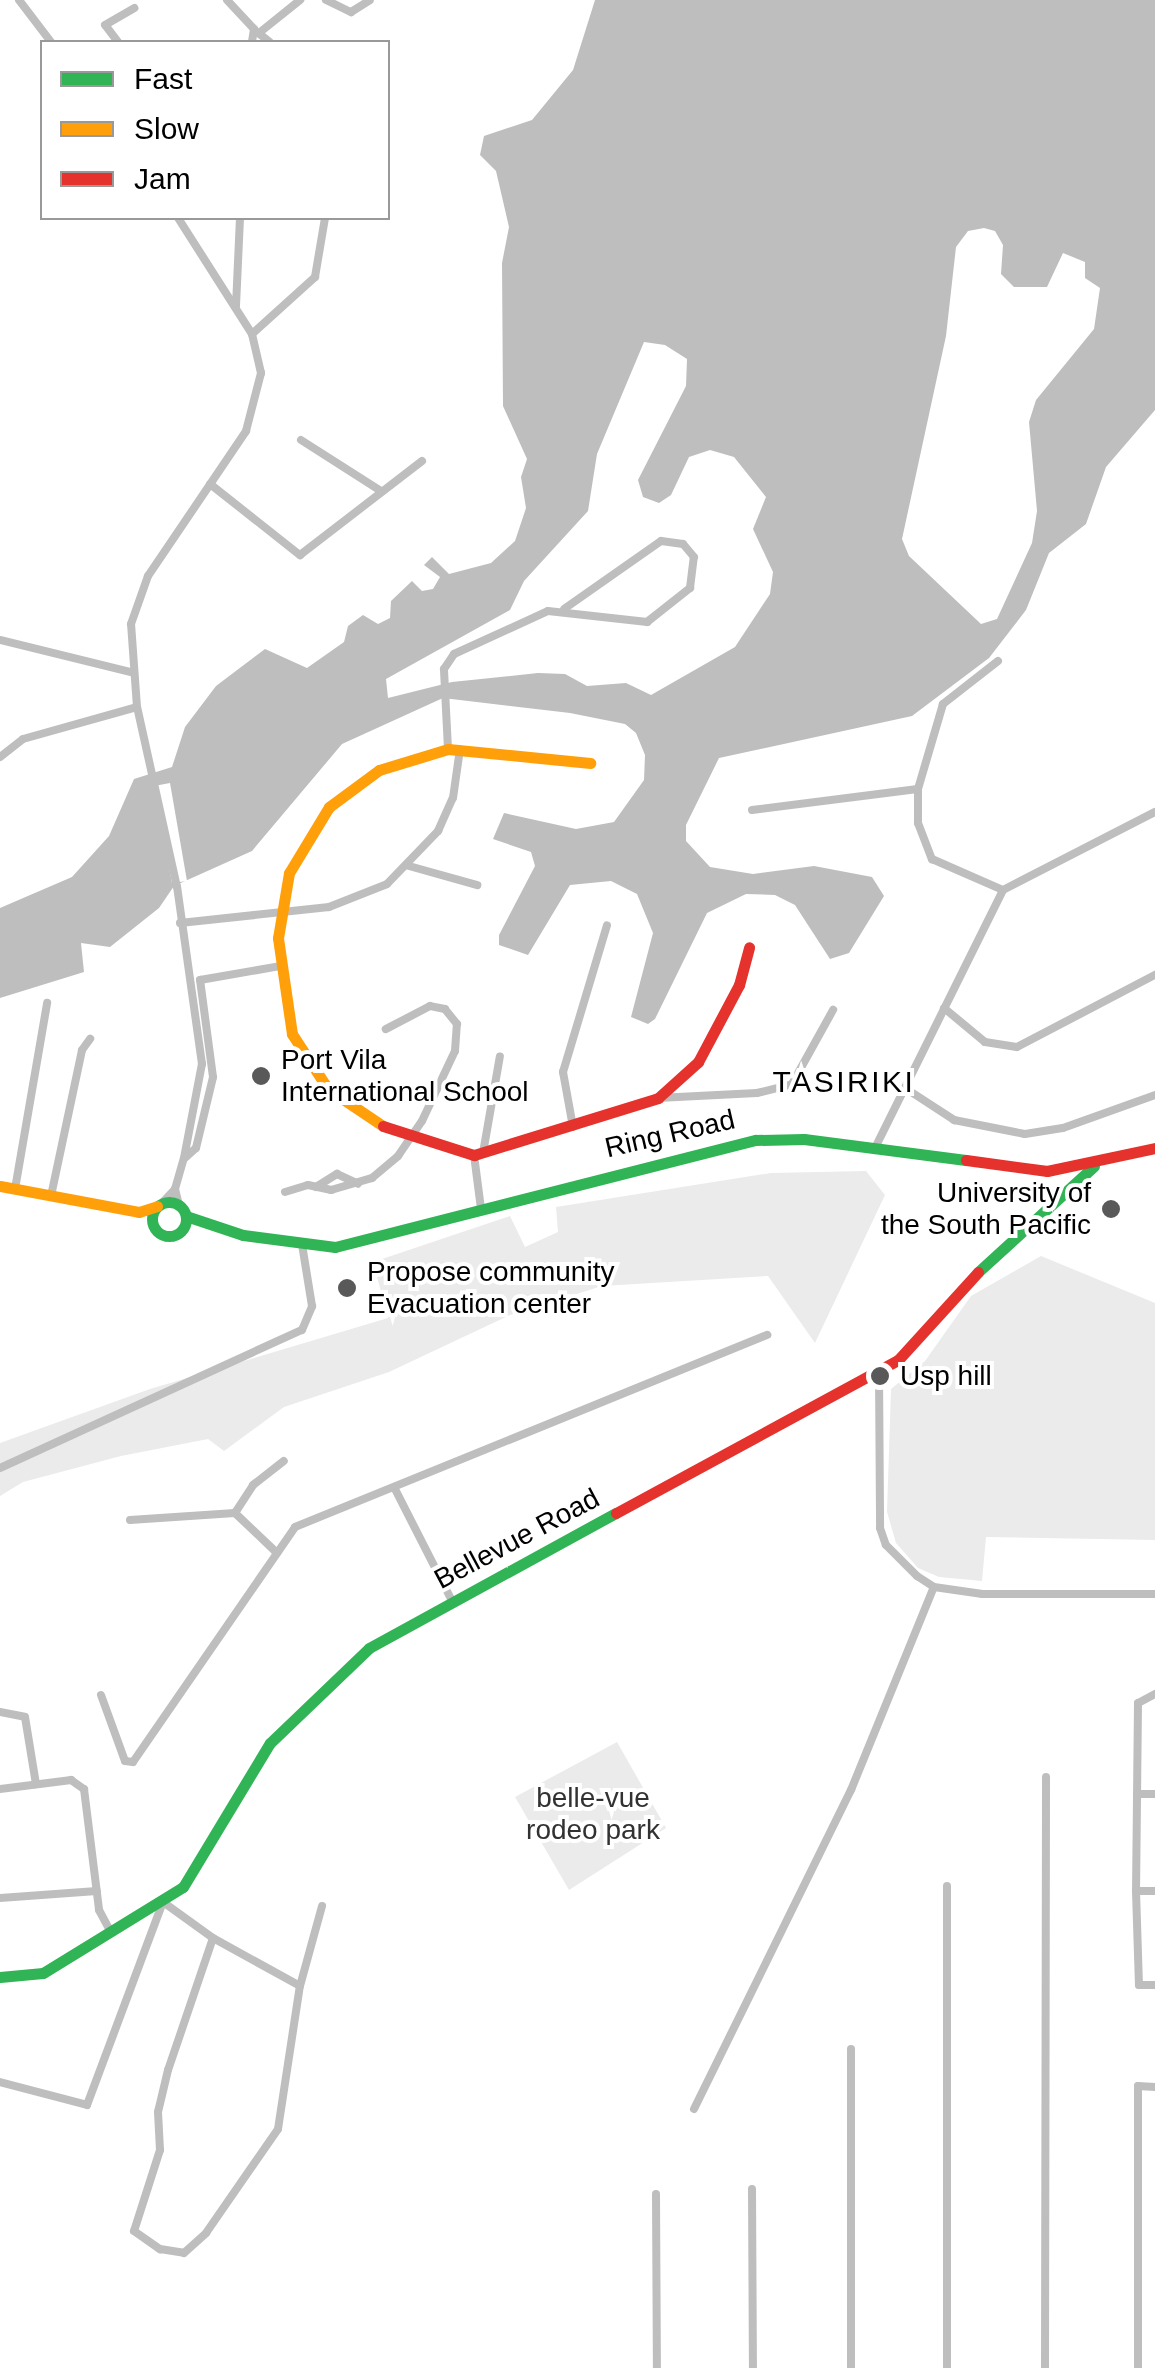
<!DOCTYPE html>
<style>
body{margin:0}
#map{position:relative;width:1155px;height:2368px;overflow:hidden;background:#fff;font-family:Arial,sans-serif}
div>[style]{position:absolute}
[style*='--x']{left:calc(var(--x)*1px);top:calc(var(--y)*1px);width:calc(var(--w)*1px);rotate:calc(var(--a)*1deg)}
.green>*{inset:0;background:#ebebeb}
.water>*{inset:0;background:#bebebe}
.pier>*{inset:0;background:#fff}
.street>*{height:8px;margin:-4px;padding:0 4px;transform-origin:4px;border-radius:4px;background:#bebebe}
.fast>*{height:11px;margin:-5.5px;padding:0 5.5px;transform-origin:5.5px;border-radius:5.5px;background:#30b455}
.fast>.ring{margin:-5.5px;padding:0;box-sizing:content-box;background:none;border:11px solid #30b455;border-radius:50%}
.slow>*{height:11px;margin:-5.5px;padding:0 5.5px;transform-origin:5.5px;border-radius:5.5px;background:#ff9f0a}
.jam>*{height:11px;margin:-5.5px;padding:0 5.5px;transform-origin:5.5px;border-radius:5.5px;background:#e5322d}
.dots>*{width:28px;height:28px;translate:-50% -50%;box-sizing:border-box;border:5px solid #fff;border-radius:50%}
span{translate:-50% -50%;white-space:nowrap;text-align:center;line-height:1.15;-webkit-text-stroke:8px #fff;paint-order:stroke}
.poi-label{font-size:28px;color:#000}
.left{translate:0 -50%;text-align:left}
.right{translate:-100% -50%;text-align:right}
.street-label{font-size:28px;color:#000}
.park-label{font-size:28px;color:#323232}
.neighbourhood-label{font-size:30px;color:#000;letter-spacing:2.5px}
.legend{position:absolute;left:40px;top:40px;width:350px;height:180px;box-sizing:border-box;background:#fff;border:2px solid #999;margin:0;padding:12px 18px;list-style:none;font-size:30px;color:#000}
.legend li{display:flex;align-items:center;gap:20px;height:50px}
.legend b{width:50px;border:2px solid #999}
</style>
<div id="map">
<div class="green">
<i style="clip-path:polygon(866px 1171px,885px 1195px,815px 1343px,768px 1276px,602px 1286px,510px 1315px,389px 1372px,284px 1407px,224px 1451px,208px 1439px,121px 1456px,23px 1482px,0 1496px,0 1443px,150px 1389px,388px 1318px,373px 1262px,510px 1216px,525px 1247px,558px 1232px,556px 1207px,771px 1173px)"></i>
<i style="clip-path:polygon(1041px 1256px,1155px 1303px,1155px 1540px,986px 1537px,982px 1581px,939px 1577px,918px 1568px,896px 1543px,887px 1512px,891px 1389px,925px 1361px,971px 1296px)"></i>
<i style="clip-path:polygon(617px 1742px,666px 1828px,569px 1890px,515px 1797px)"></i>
</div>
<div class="water">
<i style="clip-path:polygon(evenodd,595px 0,1155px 0,1155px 410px,1106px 467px,1086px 524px,1049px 553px,1026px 610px,989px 658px,912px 716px,719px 758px,686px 825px,686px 841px,710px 867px,753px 874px,814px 866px,872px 877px,884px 896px,849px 953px,830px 959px,795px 905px,775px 895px,746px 894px,707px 913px,655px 1019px,648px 1024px,631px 1017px,653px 933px,637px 894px,611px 881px,570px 885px,528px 955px,499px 945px,499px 935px,535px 866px,531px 852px,493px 839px,504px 813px,576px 829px,614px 822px,644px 780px,645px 755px,636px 733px,625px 724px,570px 713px,443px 698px,342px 744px,252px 851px,174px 886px,159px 908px,110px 947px,81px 943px,84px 972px,0 998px,0 908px,72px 877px,109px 836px,134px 779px,172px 767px,185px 727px,216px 686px,265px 649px,307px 668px,344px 642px,348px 626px,363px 615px,378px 624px,390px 618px,391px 601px,412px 581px,422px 591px,433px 589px,440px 577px,424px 565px,432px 557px,449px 574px,491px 563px,515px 541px,526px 508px,521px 477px,527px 459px,503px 406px,502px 263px,509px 227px,496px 171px,480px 155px,484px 136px,532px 120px,573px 70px,595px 0,984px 228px,995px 231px,1003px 245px,1001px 274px,1014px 287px,1047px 287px,1063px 253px,1085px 262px,1085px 278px,1100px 288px,1094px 329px,1036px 400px,1029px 422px,1037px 511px,1032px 543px,997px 619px,981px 624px,909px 556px,902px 539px,946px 336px,956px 247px,968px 231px,984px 228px,595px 0,644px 342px,665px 345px,687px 359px,686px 386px,638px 480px,643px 497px,659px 503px,671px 495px,689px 457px,710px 450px,734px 457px,766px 497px,753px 529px,773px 572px,770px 594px,735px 647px,651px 695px,626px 683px,587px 686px,565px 674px,538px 673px,452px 682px,388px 698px,386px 679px,510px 610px,524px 581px,588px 511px,597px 454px,644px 342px)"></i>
</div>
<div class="pier">
<i style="clip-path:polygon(170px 783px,187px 881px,172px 883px,154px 786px)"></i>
</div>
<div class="street">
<i style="--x:19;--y:0;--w:53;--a:52.7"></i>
<i style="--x:227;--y:0;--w:40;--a:47"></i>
<i style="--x:254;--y:29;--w:13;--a:99"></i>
<i style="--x:326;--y:0;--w:28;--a:26"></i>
<i style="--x:351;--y:12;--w:22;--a:-32"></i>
<i style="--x:257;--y:32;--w:16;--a:38"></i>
<i style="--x:259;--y:33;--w:53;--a:-38.8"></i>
<i style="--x:118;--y:42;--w:21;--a:-127"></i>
<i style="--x:105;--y:25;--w:34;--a:-30"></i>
<i style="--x:236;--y:306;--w:88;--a:-87.4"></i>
<i style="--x:252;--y:334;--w:85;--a:-42.1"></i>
<i style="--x:315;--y:277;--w:60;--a:-80.4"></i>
<i style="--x:301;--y:440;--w:95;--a:32.5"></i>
<i style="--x:210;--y:484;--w:115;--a:38.3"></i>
<i style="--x:300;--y:555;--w:154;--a:-37.6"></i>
<i style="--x:0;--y:640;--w:138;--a:13.8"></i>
<i style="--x:998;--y:661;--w:70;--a:142"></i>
<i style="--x:943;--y:704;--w:89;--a:106.4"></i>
<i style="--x:918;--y:789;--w:34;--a:90"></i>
<i style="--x:918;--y:823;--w:39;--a:69"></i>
<i style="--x:932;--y:859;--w:77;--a:23.6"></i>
<i style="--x:448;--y:749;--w:80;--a:-92.9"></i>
<i style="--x:444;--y:669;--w:18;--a:-56"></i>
<i style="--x:454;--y:654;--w:103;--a:-24.6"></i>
<i style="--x:548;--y:611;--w:100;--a:6.3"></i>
<i style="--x:647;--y:622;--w:55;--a:-38.3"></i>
<i style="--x:690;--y:588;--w:31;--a:-83"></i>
<i style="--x:694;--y:557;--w:17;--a:-130"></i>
<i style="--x:683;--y:544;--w:22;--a:-172"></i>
<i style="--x:661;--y:541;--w:118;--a:145"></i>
<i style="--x:0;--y:757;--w:29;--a:-38"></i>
<i style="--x:23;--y:739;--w:118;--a:-15.7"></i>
<i style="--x:752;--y:810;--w:167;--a:-7.2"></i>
<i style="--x:409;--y:866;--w:71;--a:15.6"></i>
<i style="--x:180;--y:923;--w:150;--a:-6.1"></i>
<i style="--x:329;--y:907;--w:62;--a:-21.6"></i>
<i style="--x:387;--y:884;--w:74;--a:-46.1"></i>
<i style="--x:438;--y:831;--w:36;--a:-66"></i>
<i style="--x:453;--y:798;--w:49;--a:-81.9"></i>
<i style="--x:944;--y:1008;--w:53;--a:39.7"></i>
<i style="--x:985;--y:1042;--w:32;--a:9"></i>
<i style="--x:1017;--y:1047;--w:156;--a:-27.6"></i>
<i style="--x:905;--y:1088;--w:59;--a:33.1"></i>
<i style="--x:954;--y:1120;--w:72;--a:11.2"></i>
<i style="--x:1025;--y:1134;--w:38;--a:-9"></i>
<i style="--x:1063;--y:1128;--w:98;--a:-19.7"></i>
<i style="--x:658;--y:1098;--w:99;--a:-2.9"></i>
<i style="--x:757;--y:1093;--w:36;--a:-14"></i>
<i style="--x:792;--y:1084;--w:85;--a:-61"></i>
<i style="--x:573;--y:1127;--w:56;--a:-100.3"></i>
<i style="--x:563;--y:1072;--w:153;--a:-73.3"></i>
<i style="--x:874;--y:1150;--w:290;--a:-63.6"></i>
<i style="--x:1003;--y:890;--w:171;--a:-27.2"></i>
<i style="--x:483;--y:1153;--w:98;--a:-80.1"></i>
<i style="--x:474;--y:1155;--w:54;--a:82.6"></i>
<i style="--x:186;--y:1157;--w:13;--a:-42"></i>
<i style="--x:196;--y:1148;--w:73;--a:-76.5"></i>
<i style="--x:213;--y:1077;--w:98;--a:-97.6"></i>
<i style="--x:200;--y:980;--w:81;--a:-9.9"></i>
<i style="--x:316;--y:1187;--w:25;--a:-32"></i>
<i style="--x:337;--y:1174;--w:23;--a:25"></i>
<i style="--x:15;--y:1189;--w:189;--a:-80.2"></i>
<i style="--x:175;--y:1189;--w:16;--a:76"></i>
<i style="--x:285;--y:1192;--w:24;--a:-17"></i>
<i style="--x:308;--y:1185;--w:24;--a:12"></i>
<i style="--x:331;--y:1190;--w:43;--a:-16.3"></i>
<i style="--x:372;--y:1178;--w:34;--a:-40"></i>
<i style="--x:398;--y:1156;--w:42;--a:-55.6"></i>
<i style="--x:422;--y:1121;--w:77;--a:-64.8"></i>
<i style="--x:455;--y:1051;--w:27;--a:-86"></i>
<i style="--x:457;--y:1024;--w:19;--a:-129"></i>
<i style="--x:445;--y:1009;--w:15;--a:-169"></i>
<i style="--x:430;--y:1006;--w:50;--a:152.4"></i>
<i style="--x:51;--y:1196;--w:149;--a:-78"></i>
<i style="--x:82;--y:1050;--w:14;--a:-54"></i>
<i style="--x:162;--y:1203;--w:19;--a:-47"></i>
<i style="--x:175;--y:1189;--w:32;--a:-74"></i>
<i style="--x:184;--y:1158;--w:96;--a:-79.2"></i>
<i style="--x:202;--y:1064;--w:179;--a:-98"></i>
<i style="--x:177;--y:887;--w:184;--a:-102.5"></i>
<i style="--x:137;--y:707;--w:83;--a:-94.1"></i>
<i style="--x:131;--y:624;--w:51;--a:-70.5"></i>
<i style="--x:148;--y:576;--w:175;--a:-55.9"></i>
<i style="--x:246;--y:431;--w:60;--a:-75.5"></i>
<i style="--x:261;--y:373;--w:40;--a:-103"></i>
<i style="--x:252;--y:334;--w:138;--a:-122.5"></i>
<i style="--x:879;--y:1372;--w:156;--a:89.6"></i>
<i style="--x:880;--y:1528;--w:18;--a:71"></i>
<i style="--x:886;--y:1545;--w:44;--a:45"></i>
<i style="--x:917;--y:1576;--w:20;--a:33"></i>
<i style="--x:934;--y:1587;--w:49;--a:8.3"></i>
<i style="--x:982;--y:1594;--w:173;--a:0"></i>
<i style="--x:0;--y:1468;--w:332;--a:-24.6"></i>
<i style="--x:302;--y:1330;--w:26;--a:-67"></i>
<i style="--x:312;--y:1306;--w:63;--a:-99.2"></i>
<i style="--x:395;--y:1489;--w:126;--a:63"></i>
<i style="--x:130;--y:1520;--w:105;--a:-3.8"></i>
<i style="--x:277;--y:1553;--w:58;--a:-136.4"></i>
<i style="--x:235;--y:1513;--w:33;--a:-57"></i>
<i style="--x:253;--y:1485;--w:39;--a:-38"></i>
<i style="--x:1155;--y:1694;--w:19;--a:152"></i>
<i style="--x:1138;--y:1703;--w:188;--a:90.6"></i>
<i style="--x:1136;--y:1891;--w:94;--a:88.2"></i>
<i style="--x:1139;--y:1985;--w:16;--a:0"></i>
<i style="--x:101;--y:1695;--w:70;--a:70"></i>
<i style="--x:125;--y:1761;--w:8;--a:7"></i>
<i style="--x:133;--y:1762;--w:285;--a:-55.4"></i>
<i style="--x:295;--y:1527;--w:510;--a:-22.14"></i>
<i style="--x:0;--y:1712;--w:25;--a:11"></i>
<i style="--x:25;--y:1717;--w:68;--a:80.7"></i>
<i style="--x:0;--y:1789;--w:72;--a:-7.2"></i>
<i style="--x:71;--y:1780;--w:16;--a:35"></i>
<i style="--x:84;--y:1789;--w:122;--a:82.9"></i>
<i style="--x:99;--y:1910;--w:26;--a:62"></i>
<i style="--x:1137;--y:1794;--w:18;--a:0"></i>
<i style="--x:947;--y:1886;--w:482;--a:90"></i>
<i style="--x:1136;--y:1891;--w:19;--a:0"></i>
<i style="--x:0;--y:1898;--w:97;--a:-4.1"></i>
<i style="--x:213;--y:1938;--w:99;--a:28.9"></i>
<i style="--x:300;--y:1986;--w:83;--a:-74.6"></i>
<i style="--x:0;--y:2082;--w:90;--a:14.8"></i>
<i style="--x:87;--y:2105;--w:217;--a:-69.5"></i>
<i style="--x:163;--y:1902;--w:62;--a:35.8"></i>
<i style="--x:213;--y:1938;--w:139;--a:108.8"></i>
<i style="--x:168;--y:2070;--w:43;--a:103.4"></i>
<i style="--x:158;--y:2112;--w:38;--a:87"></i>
<i style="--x:160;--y:2150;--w:85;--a:107.8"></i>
<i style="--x:134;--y:2231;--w:32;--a:35"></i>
<i style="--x:160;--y:2249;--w:24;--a:9"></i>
<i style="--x:184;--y:2253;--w:30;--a:-42"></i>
<i style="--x:206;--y:2233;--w:126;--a:-55.3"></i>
<i style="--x:278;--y:2129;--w:145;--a:-81.3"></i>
<i style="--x:694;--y:2109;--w:356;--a:-63.8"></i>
<i style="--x:851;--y:1790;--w:219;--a:-67.8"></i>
<i style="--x:752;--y:2189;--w:179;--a:89.7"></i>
<i style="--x:656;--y:2194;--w:174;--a:89.7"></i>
<i style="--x:851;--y:2368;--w:319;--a:-90"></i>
<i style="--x:1045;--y:2368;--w:591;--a:-89.9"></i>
<i style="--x:1138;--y:2368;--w:282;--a:-90"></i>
<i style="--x:1138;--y:2086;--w:17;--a:3"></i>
</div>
<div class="fast">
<i class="ring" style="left:152px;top:1202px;width:23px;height:23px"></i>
<i style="--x:186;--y:1216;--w:60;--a:18.4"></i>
<i style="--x:243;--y:1235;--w:93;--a:7.4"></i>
<i style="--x:335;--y:1247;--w:434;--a:-14.3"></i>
<i style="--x:756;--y:1140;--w:48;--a:-1.2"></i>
<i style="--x:804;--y:1139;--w:163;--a:7.4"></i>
<i style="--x:978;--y:1272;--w:157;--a:-42.4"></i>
<i style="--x:0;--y:1977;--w:43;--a:-5.3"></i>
<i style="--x:43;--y:1973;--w:164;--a:-31.6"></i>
<i style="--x:183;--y:1887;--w:168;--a:-58.9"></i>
<i style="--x:270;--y:1743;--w:137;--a:-43.8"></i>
<i style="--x:369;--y:1648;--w:281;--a:-28.7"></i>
</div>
<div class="slow">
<i style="--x:383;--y:1126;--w:66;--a:-146.1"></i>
<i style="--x:328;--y:1089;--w:66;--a:-123.2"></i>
<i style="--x:292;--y:1034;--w:97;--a:-98.3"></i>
<i style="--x:278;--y:938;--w:66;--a:-80.4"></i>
<i style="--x:289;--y:873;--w:77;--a:-58.8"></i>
<i style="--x:329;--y:807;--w:62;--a:-36.5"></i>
<i style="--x:379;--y:770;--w:72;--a:-16.9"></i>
<i style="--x:448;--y:749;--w:143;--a:5.6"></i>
<i style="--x:0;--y:1186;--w:141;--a:10.6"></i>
<i style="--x:139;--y:1212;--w:19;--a:-18"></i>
</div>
<div class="jam">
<i style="--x:383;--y:1126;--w:96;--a:17.7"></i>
<i style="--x:474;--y:1155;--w:193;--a:-17.2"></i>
<i style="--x:658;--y:1098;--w:54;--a:-42"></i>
<i style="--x:698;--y:1062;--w:87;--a:-62"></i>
<i style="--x:739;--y:985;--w:39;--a:-75"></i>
<i style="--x:966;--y:1160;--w:82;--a:7.7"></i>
<i style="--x:1047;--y:1171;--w:110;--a:-12"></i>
<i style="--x:616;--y:1513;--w:321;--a:-28.5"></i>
<i style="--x:898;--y:1360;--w:119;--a:-47.7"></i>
</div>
<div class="dots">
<i style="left:261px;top:1076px;background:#595959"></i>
<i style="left:1111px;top:1209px;background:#595959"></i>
<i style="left:347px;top:1288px;background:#595959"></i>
<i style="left:880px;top:1376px;background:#595959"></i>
</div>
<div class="poi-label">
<span class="left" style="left:281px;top:1076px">Port Vila<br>International School</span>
<span class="right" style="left:1091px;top:1209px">University of<br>the South Pacific</span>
<span class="left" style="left:367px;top:1288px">Propose community<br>Evacuation center</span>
<span class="left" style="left:900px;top:1376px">Usp hill</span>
</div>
<div class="street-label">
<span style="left:670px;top:1134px;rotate:-13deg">Ring Road</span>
<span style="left:517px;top:1539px;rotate:-28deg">Bellevue Road</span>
</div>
<div class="park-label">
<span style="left:593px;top:1814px">belle-vue<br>rodeo park</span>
</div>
<div class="neighbourhood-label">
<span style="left:844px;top:1082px">TASIRIKI</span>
</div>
<ul class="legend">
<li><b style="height:12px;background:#30b455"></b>Fast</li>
<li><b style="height:12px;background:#ff9f0a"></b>Slow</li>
<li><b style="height:12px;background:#e5322d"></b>Jam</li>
</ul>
</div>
